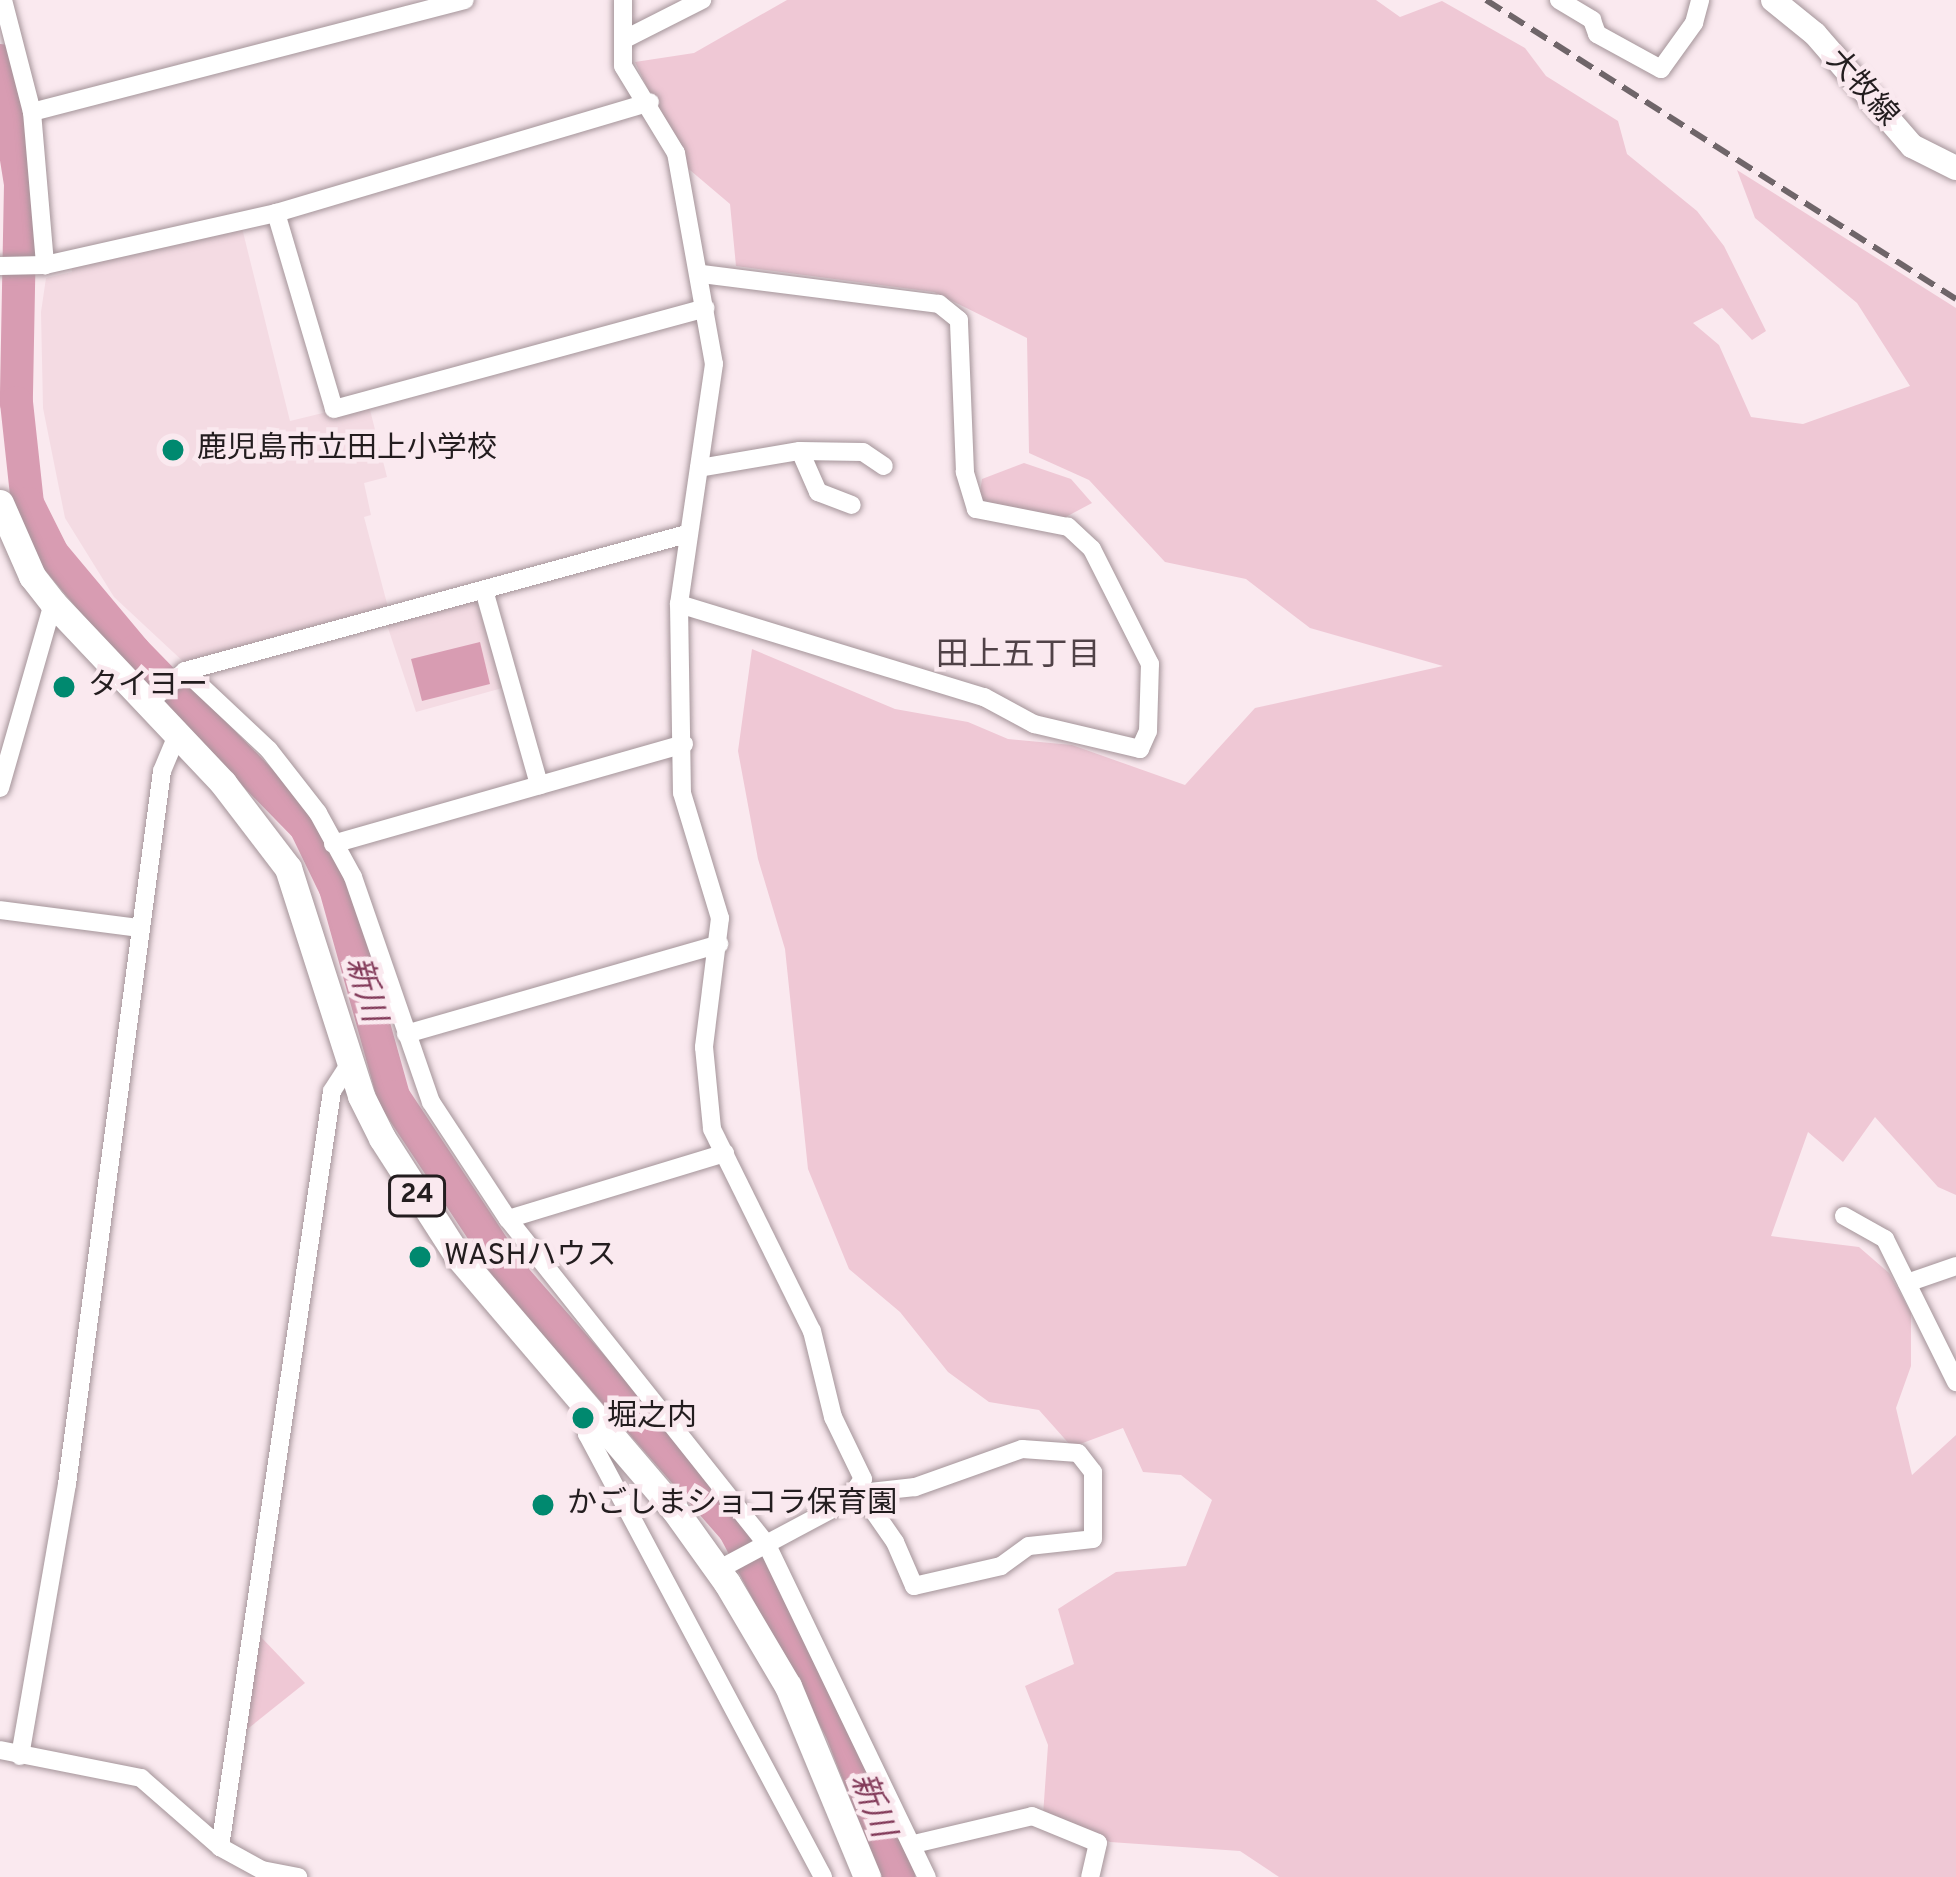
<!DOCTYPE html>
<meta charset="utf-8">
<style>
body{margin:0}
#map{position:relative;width:1956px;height:1877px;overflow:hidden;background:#fae9ef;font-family:Overpass,"Noto Sans JP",sans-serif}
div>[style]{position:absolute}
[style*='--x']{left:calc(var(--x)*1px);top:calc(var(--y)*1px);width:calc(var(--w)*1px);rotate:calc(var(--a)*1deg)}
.built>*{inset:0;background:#f4dbe3}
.green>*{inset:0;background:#efc8d5}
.water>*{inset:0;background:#d89cb2}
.river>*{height:33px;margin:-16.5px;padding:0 16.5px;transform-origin:16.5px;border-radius:16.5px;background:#d89cb2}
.roads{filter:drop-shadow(0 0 3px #a49499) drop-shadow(0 0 3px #a49499)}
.street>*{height:18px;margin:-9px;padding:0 9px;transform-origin:9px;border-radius:9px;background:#fff}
.secondary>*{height:24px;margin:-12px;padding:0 12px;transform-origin:12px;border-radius:12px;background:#fff}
.primary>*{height:27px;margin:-13.5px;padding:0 13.5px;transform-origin:13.5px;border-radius:13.5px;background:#fff}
.rail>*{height:6px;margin-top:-3px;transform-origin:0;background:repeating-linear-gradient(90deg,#6f6569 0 18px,transparent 0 27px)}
.dots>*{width:33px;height:33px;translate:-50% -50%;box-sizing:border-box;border:6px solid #fae9ef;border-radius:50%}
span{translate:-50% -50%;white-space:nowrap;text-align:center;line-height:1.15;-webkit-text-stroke:9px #fae9ef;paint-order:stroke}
.shield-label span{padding:3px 9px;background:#fae9ef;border:3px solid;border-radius:9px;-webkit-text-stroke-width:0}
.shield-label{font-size:27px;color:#231d1f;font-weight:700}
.street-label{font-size:30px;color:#231d1f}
.poi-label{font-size:30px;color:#231d1f}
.left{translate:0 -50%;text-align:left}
.neighbourhood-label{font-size:33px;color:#504247}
.water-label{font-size:33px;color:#823a59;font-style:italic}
</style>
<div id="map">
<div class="built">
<i style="clip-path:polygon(242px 228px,290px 421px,368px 402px,387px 477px,364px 483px,371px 515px,364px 517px,389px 611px,188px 666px,114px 597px,65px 518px,43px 408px,41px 312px,46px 278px,72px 272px,71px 265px)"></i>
<i style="clip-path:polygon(475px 598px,506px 687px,416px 712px,386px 622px)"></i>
</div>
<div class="green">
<i style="clip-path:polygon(787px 0,1376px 0,1400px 17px,1442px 1px,1525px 48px,1546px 76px,1618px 121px,1627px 154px,1697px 211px,1724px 246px,1766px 331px,1752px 340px,1722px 308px,1693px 323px,1719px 345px,1751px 417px,1803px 424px,1910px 386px,1857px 303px,1755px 218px,1737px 170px,1956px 308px,1956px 1195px,1938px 1187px,1875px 1117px,1843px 1162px,1808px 1132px,1771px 1236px,1859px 1247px,1889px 1273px,1911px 1313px,1911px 1366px,1896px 1408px,1912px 1475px,1956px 1435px,1956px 1877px,1279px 1877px,1240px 1851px,1110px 1842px,1043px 1815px,1048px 1745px,1025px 1686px,1074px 1664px,1058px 1609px,1116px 1572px,1186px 1566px,1212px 1500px,1181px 1475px,1143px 1472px,1123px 1428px,1072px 1447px,1039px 1410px,989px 1402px,948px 1372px,900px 1312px,849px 1269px,808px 1169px,785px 949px,758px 859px,738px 751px,752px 649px,895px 709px,968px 722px,1008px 739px,1072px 745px,1185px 785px,1255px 708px,1443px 666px,1310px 628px,1246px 579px,1165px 562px,1089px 480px,1029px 453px,1027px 338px,934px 292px,736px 266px,730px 204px,684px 165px,635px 62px,694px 53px)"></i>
<i style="clip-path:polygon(1024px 463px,1071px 479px,1092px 503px,1062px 519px,978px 505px,982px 479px)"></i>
<i style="clip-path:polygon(259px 1635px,305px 1683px,245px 1731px)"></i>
</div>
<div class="water">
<i style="clip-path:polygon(480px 642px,490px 684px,422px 701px,411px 659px)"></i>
</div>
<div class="river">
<i style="--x:0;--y:60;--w:126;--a:80.8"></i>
<i style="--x:20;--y:184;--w:218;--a:91.1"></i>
<i style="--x:16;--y:402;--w:102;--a:83.8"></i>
<i style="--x:27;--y:503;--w:56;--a:63.4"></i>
<i style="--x:52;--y:553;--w:128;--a:50.1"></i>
<i style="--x:134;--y:651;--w:245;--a:45.7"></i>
<i style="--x:305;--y:826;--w:69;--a:64.2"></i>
<i style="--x:335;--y:888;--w:216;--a:74.4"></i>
<i style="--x:393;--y:1096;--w:209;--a:56.5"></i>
<i style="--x:508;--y:1270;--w:344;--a:48.9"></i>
<i style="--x:734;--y:1529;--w:225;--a:62"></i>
<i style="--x:840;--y:1728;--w:160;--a:68.7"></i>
</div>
<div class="roads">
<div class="street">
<i style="--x:3;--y:0;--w:116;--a:75.5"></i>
<i style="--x:32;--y:112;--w:154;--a:85.1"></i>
<i style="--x:623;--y:0;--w:66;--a:90"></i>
<i style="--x:623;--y:66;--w:102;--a:58.7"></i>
<i style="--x:676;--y:153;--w:214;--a:79.8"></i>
<i style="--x:714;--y:364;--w:243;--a:98.3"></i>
<i style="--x:679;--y:604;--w:189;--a:89.1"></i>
<i style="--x:682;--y:793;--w:131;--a:73.1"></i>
<i style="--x:720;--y:918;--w:130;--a:97.1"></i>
<i style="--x:704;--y:1047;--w:82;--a:84.4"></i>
<i style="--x:712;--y:1129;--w:225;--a:63.7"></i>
<i style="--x:812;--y:1331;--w:89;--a:76.3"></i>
<i style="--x:833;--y:1417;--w:69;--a:64.2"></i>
<i style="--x:863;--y:1479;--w:27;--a:126"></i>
<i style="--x:847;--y:1501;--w:146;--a:151.9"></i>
<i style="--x:1559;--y:0;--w:39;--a:31"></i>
<i style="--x:1592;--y:20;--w:15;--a:70"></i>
<i style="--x:1597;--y:34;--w:73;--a:28.7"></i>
<i style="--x:1661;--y:69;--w:57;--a:-54.3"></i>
<i style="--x:1694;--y:23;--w:24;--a:-75"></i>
<i style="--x:623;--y:40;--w:89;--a:-26.9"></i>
<i style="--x:32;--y:112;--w:447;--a:-14.5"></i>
<i style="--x:276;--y:213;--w:204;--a:73.5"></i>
<i style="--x:334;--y:409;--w:385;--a:-15.2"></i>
<i style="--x:0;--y:266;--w:45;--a:-1.3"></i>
<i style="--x:45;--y:265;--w:237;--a:-12.7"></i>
<i style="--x:276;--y:213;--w:390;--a:-16.5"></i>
<i style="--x:800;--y:451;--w:45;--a:66.3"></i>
<i style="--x:818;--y:492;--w:36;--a:21"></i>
<i style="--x:699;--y:468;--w:102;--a:-9.6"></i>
<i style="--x:800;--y:451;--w:63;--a:0.9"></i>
<i style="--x:863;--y:452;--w:25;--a:34"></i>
<i style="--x:484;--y:590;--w:203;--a:74.2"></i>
<i style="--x:679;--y:604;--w:319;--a:17"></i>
<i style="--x:984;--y:697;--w:57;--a:28.4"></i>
<i style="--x:1034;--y:724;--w:109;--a:13.3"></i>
<i style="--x:1140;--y:749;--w:20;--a:-66"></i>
<i style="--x:1148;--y:731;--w:67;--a:-88.3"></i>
<i style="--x:1150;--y:664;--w:129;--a:-116.8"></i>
<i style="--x:1092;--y:549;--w:33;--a:-137"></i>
<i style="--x:1068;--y:527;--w:94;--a:-168.9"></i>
<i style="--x:976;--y:509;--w:39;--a:-107"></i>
<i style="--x:965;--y:472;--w:152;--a:-92.3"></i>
<i style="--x:959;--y:320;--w:26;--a:-141"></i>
<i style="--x:939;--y:304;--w:240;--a:-172.8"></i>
<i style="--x:185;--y:671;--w:115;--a:43.2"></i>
<i style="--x:269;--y:750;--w:80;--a:52.1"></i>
<i style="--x:318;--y:813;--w:73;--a:61.3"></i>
<i style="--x:353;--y:877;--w:238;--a:70.9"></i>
<i style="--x:431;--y:1102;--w:140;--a:56.7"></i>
<i style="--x:508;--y:1219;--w:414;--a:51.5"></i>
<i style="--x:766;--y:1543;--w:371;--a:64.3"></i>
<i style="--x:147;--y:704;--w:50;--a:-41"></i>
<i style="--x:185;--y:671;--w:516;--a:-15.27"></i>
<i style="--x:0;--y:788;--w:192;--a:-74"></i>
<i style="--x:333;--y:844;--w:365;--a:-15.9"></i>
<i style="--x:0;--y:910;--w:140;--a:7.4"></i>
<i style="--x:406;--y:1034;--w:326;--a:-16"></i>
<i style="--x:1844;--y:1216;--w:47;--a:29.3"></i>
<i style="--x:1885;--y:1239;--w:160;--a:63.6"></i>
<i style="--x:508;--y:1219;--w:227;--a:-16.9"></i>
<i style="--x:1907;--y:1283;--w:52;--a:-19.1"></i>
<i style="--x:595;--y:1418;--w:18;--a:117"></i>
<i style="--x:587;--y:1434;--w:502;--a:61.95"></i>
<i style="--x:861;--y:1489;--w:4;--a:90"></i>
<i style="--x:861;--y:1493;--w:60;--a:55.2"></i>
<i style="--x:895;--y:1542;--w:48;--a:66.6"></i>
<i style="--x:914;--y:1586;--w:89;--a:-12.9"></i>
<i style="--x:1001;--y:1566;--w:34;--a:-36"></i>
<i style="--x:1029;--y:1546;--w:64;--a:-6.2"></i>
<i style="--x:1093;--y:1539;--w:67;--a:-90"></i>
<i style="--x:1093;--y:1472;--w:24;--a:-128"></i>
<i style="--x:1078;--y:1453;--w:56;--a:-175.9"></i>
<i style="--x:1022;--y:1449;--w:114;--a:160.4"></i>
<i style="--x:915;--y:1487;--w:54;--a:173.7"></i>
<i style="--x:0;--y:1750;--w:144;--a:11.2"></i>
<i style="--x:141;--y:1778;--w:105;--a:41.1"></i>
<i style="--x:220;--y:1847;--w:48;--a:28.7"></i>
<i style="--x:262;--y:1870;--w:37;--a:11"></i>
<i style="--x:20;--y:1756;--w:276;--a:-80.2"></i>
<i style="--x:67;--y:1484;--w:719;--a:-82.41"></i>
<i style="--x:162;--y:771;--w:41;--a:-67.2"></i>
<i style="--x:914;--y:1844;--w:121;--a:-13.3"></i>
<i style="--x:1032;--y:1816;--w:71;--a:22.2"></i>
<i style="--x:1098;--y:1843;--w:35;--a:103"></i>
<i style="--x:220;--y:1847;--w:764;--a:-81.57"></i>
<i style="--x:332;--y:1091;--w:33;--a:-57"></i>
</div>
<div class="secondary">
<i style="--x:1773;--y:0;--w:54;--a:39"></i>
<i style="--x:1815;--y:34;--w:148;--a:49.1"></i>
<i style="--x:1912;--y:146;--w:49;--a:26.6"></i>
</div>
<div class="primary">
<i style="--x:0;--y:503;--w:80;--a:66.3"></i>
<i style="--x:32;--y:576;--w:34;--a:52"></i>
<i style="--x:53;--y:603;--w:248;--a:46.6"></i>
<i style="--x:223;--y:783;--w:107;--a:52.6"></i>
<i style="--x:288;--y:868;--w:239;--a:72.2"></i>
<i style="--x:361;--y:1096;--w:47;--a:63.4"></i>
<i style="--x:382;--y:1138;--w:139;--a:57.3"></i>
<i style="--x:457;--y:1255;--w:334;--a:49.5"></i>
<i style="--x:674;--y:1509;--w:91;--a:54.4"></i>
<i style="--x:727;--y:1583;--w:120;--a:59.4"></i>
<i style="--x:788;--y:1686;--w:207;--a:67.5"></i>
</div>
</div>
<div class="rail">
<i style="--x:1486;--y:0;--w:557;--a:32.46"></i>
</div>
<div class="dots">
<i style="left:173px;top:450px;background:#00896f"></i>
<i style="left:64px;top:687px;background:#00896f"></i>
<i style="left:420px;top:1257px;background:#00896f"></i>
<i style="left:583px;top:1418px;background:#00896f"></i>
<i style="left:543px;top:1505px;background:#00896f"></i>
</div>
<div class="shield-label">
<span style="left:417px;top:1196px">24</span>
</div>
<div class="street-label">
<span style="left:1861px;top:89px;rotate:48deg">大牧線</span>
</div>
<div class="poi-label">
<span class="left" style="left:197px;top:450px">鹿児島市立田上小学校</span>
<span class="left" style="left:88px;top:687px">タイヨー</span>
<span class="left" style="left:444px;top:1257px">WASHハウス</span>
<span class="left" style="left:607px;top:1418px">堀之内</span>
<span class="left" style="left:567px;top:1505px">かごしまショコラ保育園</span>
</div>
<div class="neighbourhood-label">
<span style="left:1018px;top:658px">田上五丁目</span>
</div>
<div class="water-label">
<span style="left:363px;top:990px;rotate:74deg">新川</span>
<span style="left:870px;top:1806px;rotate:69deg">新川</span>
</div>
</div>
